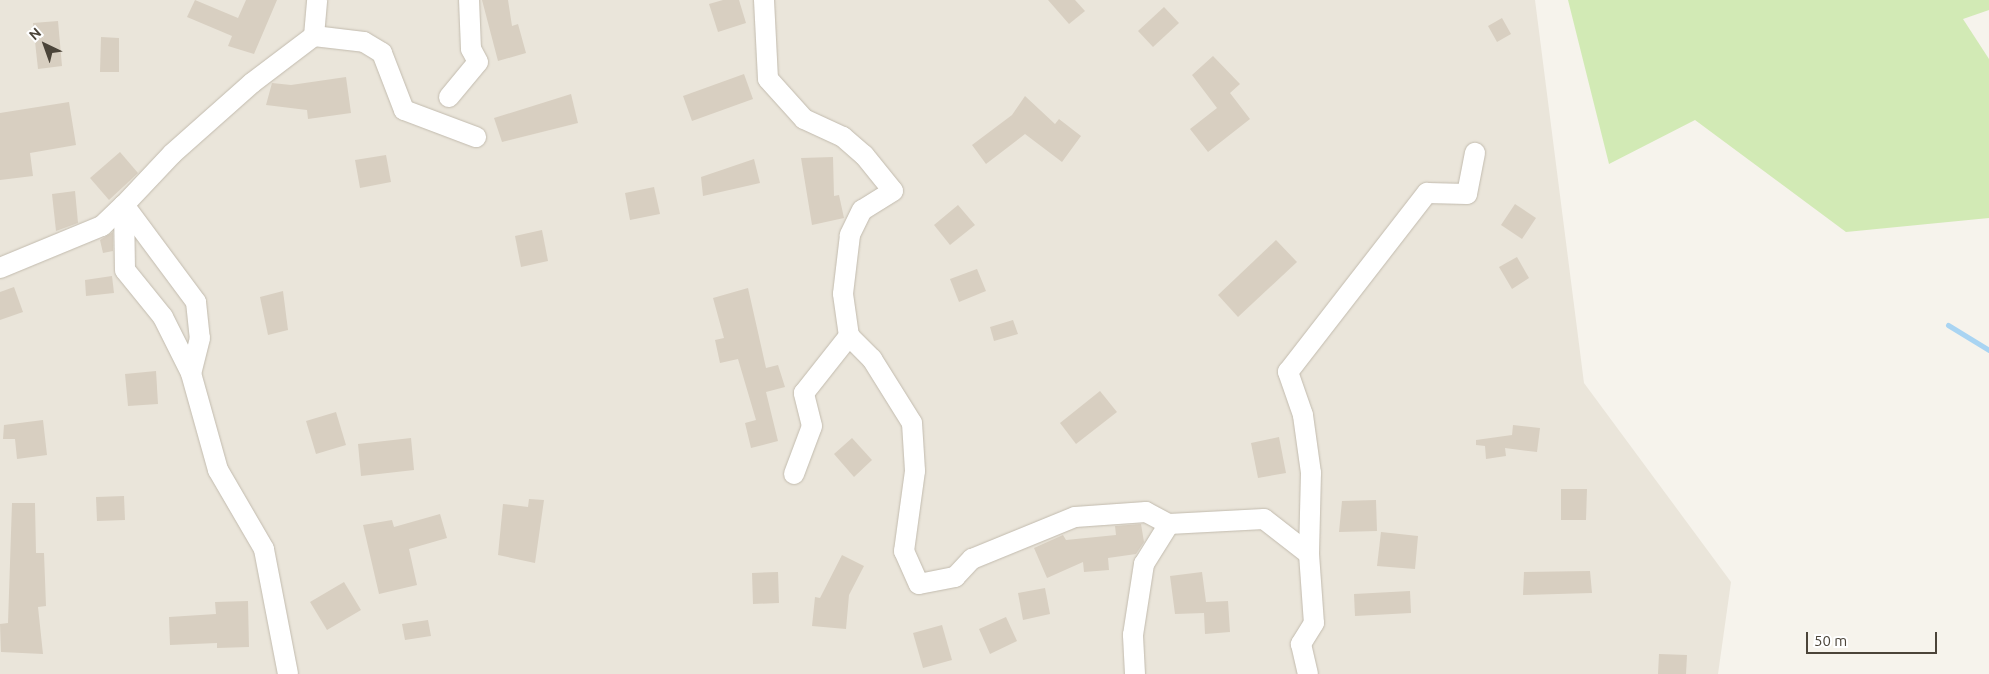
<!DOCTYPE html>
<style>
body{margin:0}
#map{position:relative;width:1989px;height:674px;overflow:hidden;background:#f6f3ec;font-family:Ubuntu,sans-serif}
div>[style]{position:absolute}
[style*='--x']{left:calc(var(--x)*1px);top:calc(var(--y)*1px);width:calc(var(--w)*1px);rotate:calc(var(--a)*1deg)}
.residential>*{inset:0;background:#eae5da}
.green>*{inset:0;background:#d2eab5}
.stream>*{height:5px;margin:-2.5px;padding:0 2.5px;transform-origin:2.5px;border-radius:2.5px;background:#a9d4f2}
.building>*{inset:0;background:#d8cfc1}
.roads{filter:drop-shadow(0 0 1px #c2bbae) drop-shadow(0 0 1px #c2bbae)}
.street>*{height:20px;margin:-10px;padding:0 10px;transform-origin:10px;border-radius:10px;background:#fff}
span{translate:-50% -50%;white-space:nowrap;text-align:center;line-height:1.15;-webkit-text-stroke:4px #fff;paint-order:stroke}
.north{position:absolute;left:20px;top:20px;width:50px;height:50px;-webkit-text-stroke:4px #fff;paint-order:stroke;rotate:318deg;font-size:14px;font-weight:700;line-height:20px;text-align:center;color:#4b4439}
.north::after{content:'';display:block;margin:auto;width:18px;height:22px;background:#4b4439;clip-path:polygon(50% 0,100% 100%,50% 72%,0 100%)}
.scale{position:absolute;left:1806px;top:632px;width:131px;height:22px;box-sizing:border-box;border:2px solid #4b4439;border-top:0;padding-left:6px;font-size:15px;line-height:18px;white-space:nowrap;color:#4b4439;-webkit-text-stroke:4px #fff;paint-order:stroke}
</style>
<div id="map">
<div class="residential">
<i style="clip-path:polygon(0 0,1535px 0,1584px 383px,1731px 582px,1718px 674px,0 674px)"></i>
</div>
<div class="green">
<i style="clip-path:polygon(1568px 0,1989px 0,1989px 10px,1963px 19px,1989px 59px,1989px 218px,1846px 232px,1695px 120px,1609px 164px)"></i>
</div>
<div class="stream">
<i style="--x:1948;--y:325;--w:48;--a:31.4"></i>
</div>
<div class="building">
<i style="clip-path:polygon(195px 0,238px 18px,246px 0,277px 0,254px 54px,228px 46px,232px 36px,187px 17px)"></i>
<i style="clip-path:polygon(482px 0,508px 0,512px 26px,518px 24px,526px 53px,498px 61px)"></i>
<i style="clip-path:polygon(723px 0,739px 0,746px 23px,718px 32px,709px 4px)"></i>
<i style="clip-path:polygon(1048px 0,1075px 0,1085px 11px,1069px 24px)"></i>
<i style="clip-path:polygon(1164px 7px,1179px 23px,1153px 47px,1138px 31px)"></i>
<i style="clip-path:polygon(1502px 18px,1511px 34px,1497px 42px,1488px 26px)"></i>
<i style="clip-path:polygon(58px 21px,62px 66px,38px 69px,33px 23px)"></i>
<i style="clip-path:polygon(101px 37px,119px 38px,119px 72px,100px 72px)"></i>
<i style="clip-path:polygon(1213px 56px,1240px 84px,1230px 93px,1250px 119px,1208px 152px,1190px 129px,1217px 108px,1192px 75px)"></i>
<i style="clip-path:polygon(744px 74px,753px 99px,692px 121px,683px 96px)"></i>
<i style="clip-path:polygon(346px 77px,351px 113px,308px 119px,307px 110px,266px 105px,272px 83px,291px 85px)"></i>
<i style="clip-path:polygon(571px 94px,578px 123px,502px 142px,494px 118px)"></i>
<i style="clip-path:polygon(1025px 96px,1055px 124px,1059px 119px,1081px 136px,1062px 162px,1025px 134px,986px 164px,972px 145px,1012px 115px)"></i>
<i style="clip-path:polygon(69px 102px,76px 145px,30px 153px,33px 176px,0 180px,0 113px)"></i>
<i style="clip-path:polygon(120px 152px,138px 173px,109px 200px,90px 178px)"></i>
<i style="clip-path:polygon(386px 155px,391px 182px,360px 188px,355px 160px)"></i>
<i style="clip-path:polygon(833px 157px,834px 196px,839px 195px,844px 218px,812px 225px,801px 158px)"></i>
<i style="clip-path:polygon(754px 159px,760px 183px,703px 196px,701px 177px)"></i>
<i style="clip-path:polygon(654px 187px,660px 214px,630px 220px,625px 193px)"></i>
<i style="clip-path:polygon(75px 191px,78px 223px,56px 231px,52px 194px)"></i>
<i style="clip-path:polygon(1515px 204px,1536px 218px,1522px 239px,1501px 225px)"></i>
<i style="clip-path:polygon(958px 205px,975px 225px,950px 245px,934px 225px)"></i>
<i style="clip-path:polygon(542px 230px,548px 261px,521px 267px,515px 236px)"></i>
<i style="clip-path:polygon(113px 232px,113px 251px,103px 253px,100px 240px)"></i>
<i style="clip-path:polygon(1276px 240px,1297px 262px,1238px 317px,1218px 295px)"></i>
<i style="clip-path:polygon(1517px 257px,1529px 278px,1512px 289px,1499px 267px)"></i>
<i style="clip-path:polygon(977px 269px,986px 291px,959px 302px,950px 279px)"></i>
<i style="clip-path:polygon(112px 276px,114px 293px,86px 296px,85px 280px)"></i>
<i style="clip-path:polygon(14px 287px,23px 312px,0 320px,0 292px)"></i>
<i style="clip-path:polygon(748px 288px,766px 368px,778px 365px,785px 387px,766px 392px,778px 441px,751px 448px,745px 423px,756px 420px,738px 359px,720px 363px,715px 340px,724px 338px,713px 298px)"></i>
<i style="clip-path:polygon(283px 291px,288px 330px,268px 335px,260px 297px)"></i>
<i style="clip-path:polygon(1013px 320px,1018px 334px,994px 341px,990px 327px)"></i>
<i style="clip-path:polygon(156px 371px,158px 404px,128px 406px,125px 374px)"></i>
<i style="clip-path:polygon(1100px 391px,1117px 412px,1076px 444px,1060px 423px)"></i>
<i style="clip-path:polygon(336px 412px,346px 445px,316px 454px,306px 421px)"></i>
<i style="clip-path:polygon(43px 420px,47px 455px,17px 459px,15px 439px,3px 439px,4px 425px)"></i>
<i style="clip-path:polygon(1513px 425px,1540px 428px,1537px 452px,1505px 448px,1506px 456px,1486px 459px,1485px 446px,1476px 445px,1476px 440px,1512px 435px)"></i>
<i style="clip-path:polygon(1279px 437px,1286px 473px,1258px 478px,1251px 443px)"></i>
<i style="clip-path:polygon(411px 438px,414px 470px,361px 476px,358px 444px)"></i>
<i style="clip-path:polygon(852px 438px,872px 460px,854px 477px,834px 454px)"></i>
<i style="clip-path:polygon(1561px 489px,1587px 489px,1586px 520px,1561px 520px)"></i>
<i style="clip-path:polygon(124px 496px,125px 520px,97px 521px,96px 497px)"></i>
<i style="clip-path:polygon(529px 499px,544px 500px,535px 563px,498px 555px,503px 504px,528px 507px)"></i>
<i style="clip-path:polygon(1376px 500px,1377px 531px,1339px 532px,1342px 501px)"></i>
<i style="clip-path:polygon(12px 503px,35px 503px,36px 553px,44px 553px,46px 606px,38px 607px,43px 654px,1px 652px,0 624px,8px 623px)"></i>
<i style="clip-path:polygon(440px 514px,447px 538px,409px 549px,417px 585px,379px 594px,363px 525px,392px 520px,394px 527px)"></i>
<i style="clip-path:polygon(1141px 524px,1144px 542px,1136px 554px,1108px 558px,1109px 570px,1084px 572px,1083px 562px,1047px 578px,1034px 548px,1063px 535px,1066px 540px,1116px 535px,1115px 526px)"></i>
<i style="clip-path:polygon(1381px 532px,1418px 536px,1415px 569px,1377px 566px)"></i>
<i style="clip-path:polygon(842px 555px,864px 566px,849px 595px,846px 629px,812px 626px,815px 597px,820px 598px)"></i>
<i style="clip-path:polygon(1590px 571px,1592px 593px,1523px 595px,1524px 572px)"></i>
<i style="clip-path:polygon(778px 572px,779px 603px,753px 604px,752px 573px)"></i>
<i style="clip-path:polygon(1202px 572px,1206px 602px,1228px 601px,1230px 632px,1205px 634px,1204px 613px,1175px 614px,1170px 576px)"></i>
<i style="clip-path:polygon(344px 582px,361px 610px,327px 630px,310px 602px)"></i>
<i style="clip-path:polygon(1045px 588px,1050px 614px,1023px 620px,1018px 593px)"></i>
<i style="clip-path:polygon(1410px 591px,1411px 613px,1355px 616px,1354px 594px)"></i>
<i style="clip-path:polygon(248px 601px,249px 647px,217px 648px,217px 643px,170px 645px,169px 617px,216px 614px,215px 602px)"></i>
<i style="clip-path:polygon(1006px 617px,1017px 641px,990px 654px,979px 629px)"></i>
<i style="clip-path:polygon(428px 620px,431px 636px,405px 640px,402px 624px)"></i>
<i style="clip-path:polygon(942px 625px,952px 660px,923px 668px,913px 633px)"></i>
<i style="clip-path:polygon(1659px 654px,1687px 655px,1686px 674px,1658px 674px)"></i>
</div>
<div class="roads">
<div class="street">
<i style="--x:764;--y:0;--w:79;--a:87.1"></i>
<i style="--x:768;--y:79;--w:54;--a:48"></i>
<i style="--x:804;--y:119;--w:43;--a:24.8"></i>
<i style="--x:843;--y:137;--w:28;--a:41"></i>
<i style="--x:864;--y:155;--w:46;--a:51.1"></i>
<i style="--x:893;--y:191;--w:36;--a:148"></i>
<i style="--x:862;--y:210;--w:28;--a:116"></i>
<i style="--x:850;--y:235;--w:59;--a:96.8"></i>
<i style="--x:843;--y:294;--w:42;--a:81.9"></i>
<i style="--x:314;--y:36;--w:36;--a:-85"></i>
<i style="--x:449;--y:97;--w:45;--a:-50.4"></i>
<i style="--x:478;--y:62;--w:15;--a:-118"></i>
<i style="--x:471;--y:49;--w:49;--a:-92.3"></i>
<i style="--x:0;--y:268;--w:110;--a:-22.4"></i>
<i style="--x:102;--y:226;--w:30;--a:-44"></i>
<i style="--x:124;--y:205;--w:121;--a:53.4"></i>
<i style="--x:196;--y:302;--w:36;--a:84"></i>
<i style="--x:200;--y:338;--w:36;--a:104"></i>
<i style="--x:794;--y:474;--w:51;--a:-69.4"></i>
<i style="--x:812;--y:426;--w:34;--a:-104"></i>
<i style="--x:804;--y:393;--w:73;--a:-51.7"></i>
<i style="--x:849;--y:336;--w:33;--a:45"></i>
<i style="--x:872;--y:359;--w:75;--a:58"></i>
<i style="--x:912;--y:423;--w:48;--a:86.4"></i>
<i style="--x:915;--y:471;--w:81;--a:97.8"></i>
<i style="--x:904;--y:551;--w:36;--a:66"></i>
<i style="--x:919;--y:584;--w:37;--a:-11"></i>
<i style="--x:955;--y:577;--w:25;--a:-47"></i>
<i style="--x:972;--y:559;--w:111;--a:-22.2"></i>
<i style="--x:1075;--y:517;--w:71;--a:-4"></i>
<i style="--x:1146;--y:512;--w:26;--a:28"></i>
<i style="--x:1169;--y:524;--w:95;--a:-3"></i>
<i style="--x:1264;--y:519;--w:57;--a:37.9"></i>
<i style="--x:1309;--y:554;--w:69;--a:85.9"></i>
<i style="--x:1314;--y:623;--w:25;--a:122"></i>
<i style="--x:1301;--y:644;--w:31;--a:77"></i>
<i style="--x:1309;--y:554;--w:81;--a:-88.6"></i>
<i style="--x:1311;--y:473;--w:59;--a:-97.9"></i>
<i style="--x:1303;--y:415;--w:46;--a:-109.2"></i>
<i style="--x:1288;--y:372;--w:227;--a:-52.2"></i>
<i style="--x:1427;--y:193;--w:40;--a:1.4"></i>
<i style="--x:1467;--y:194;--w:42;--a:-79"></i>
<i style="--x:288;--y:674;--w:127;--a:-100.9"></i>
<i style="--x:264;--y:549;--w:91;--a:-120.2"></i>
<i style="--x:218;--y:470;--w:101;--a:-105.6"></i>
<i style="--x:191;--y:373;--w:63;--a:-116.6"></i>
<i style="--x:163;--y:317;--w:60;--a:-129"></i>
<i style="--x:125;--y:270;--w:65;--a:-90.9"></i>
<i style="--x:124;--y:205;--w:70;--a:-46.7"></i>
<i style="--x:172;--y:154;--w:107;--a:-41.6"></i>
<i style="--x:252;--y:83;--w:78;--a:-37.2"></i>
<i style="--x:314;--y:36;--w:50;--a:6.8"></i>
<i style="--x:364;--y:42;--w:21;--a:31"></i>
<i style="--x:382;--y:53;--w:61;--a:68.9"></i>
<i style="--x:404;--y:110;--w:77;--a:20.6"></i>
<i style="--x:1135;--y:674;--w:39;--a:-93"></i>
<i style="--x:1133;--y:635;--w:72;--a:-81.2"></i>
<i style="--x:1144;--y:564;--w:47;--a:-58"></i>
</div>
</div>
<div class="north">N</div>
<div class="scale">50 m</div>
</div>
